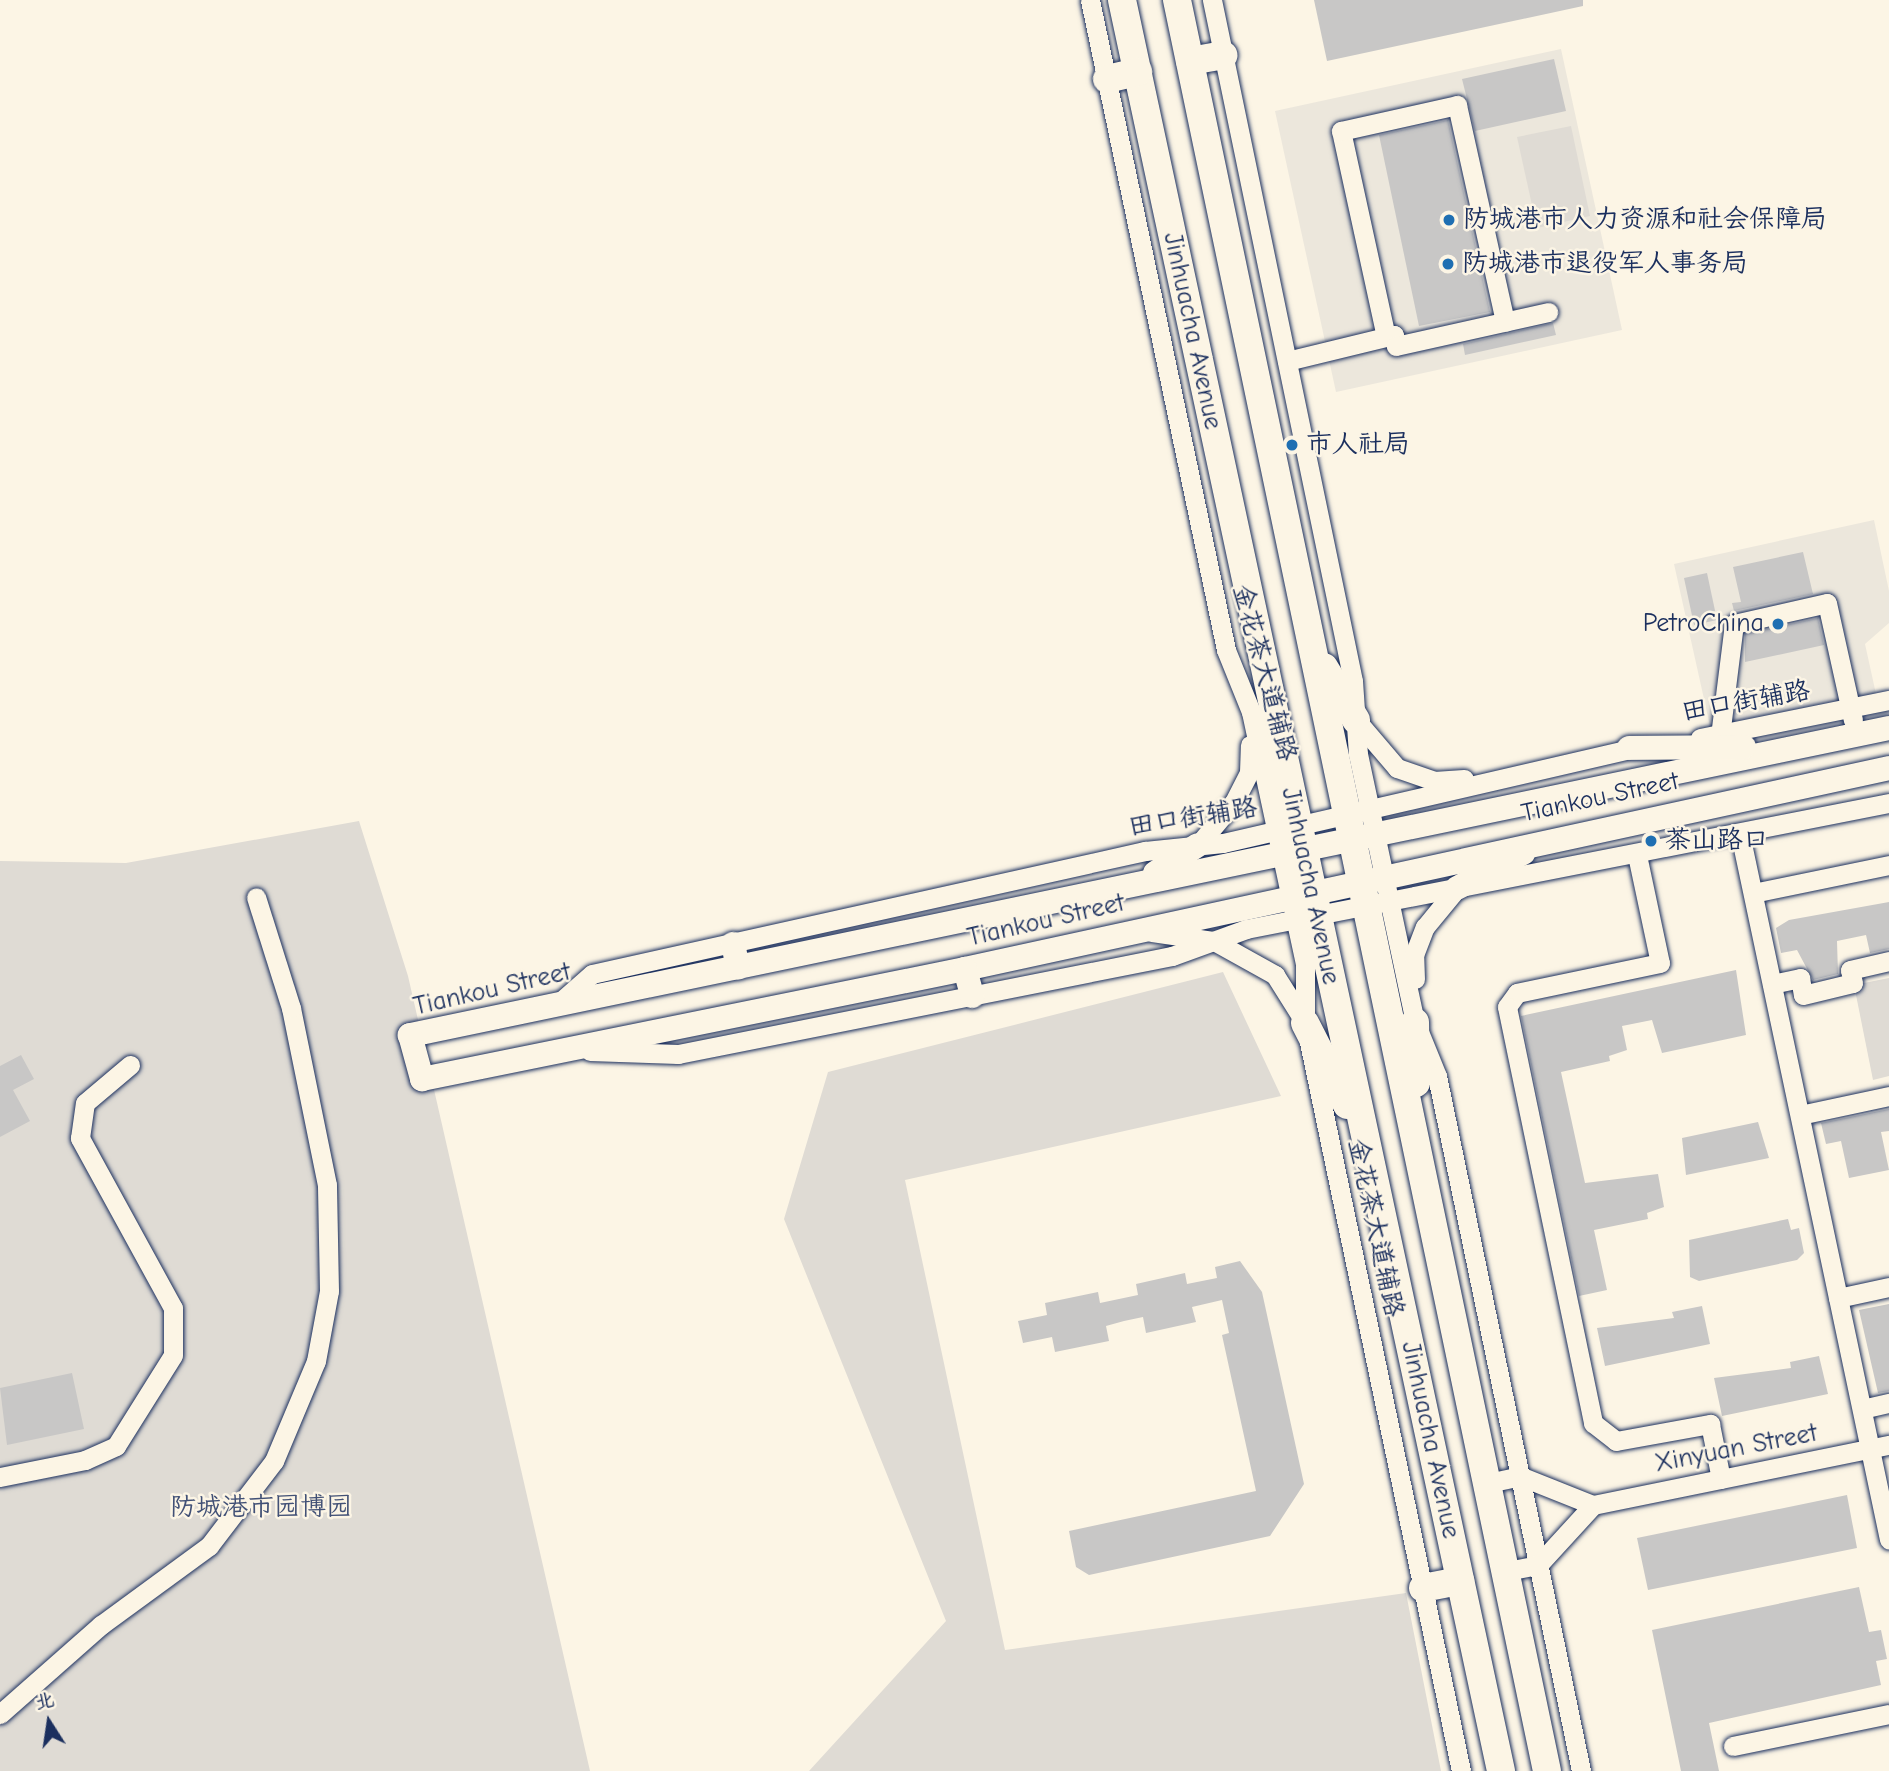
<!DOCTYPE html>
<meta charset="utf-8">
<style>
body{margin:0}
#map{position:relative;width:1889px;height:1771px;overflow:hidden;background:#fcf5e5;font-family:"Comic Neue","LXGW WenKai TC",sans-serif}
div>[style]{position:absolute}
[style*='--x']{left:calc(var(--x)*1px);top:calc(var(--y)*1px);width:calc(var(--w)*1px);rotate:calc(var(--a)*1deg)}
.built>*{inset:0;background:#ece7dc}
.green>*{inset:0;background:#dfdbd4}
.building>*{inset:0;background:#c8c7c6}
.roads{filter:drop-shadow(0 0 2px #1b2f5e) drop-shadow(0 0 2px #1b2f5e)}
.minor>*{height:19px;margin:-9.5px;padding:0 9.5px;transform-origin:9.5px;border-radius:9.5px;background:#fcf5e5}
.major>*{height:24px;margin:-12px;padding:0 12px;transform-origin:12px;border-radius:12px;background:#fcf5e5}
.highway>*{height:28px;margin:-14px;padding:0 14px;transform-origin:14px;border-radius:14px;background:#fcf5e5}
.dots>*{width:19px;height:19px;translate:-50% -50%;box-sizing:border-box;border:4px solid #fcf5e5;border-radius:50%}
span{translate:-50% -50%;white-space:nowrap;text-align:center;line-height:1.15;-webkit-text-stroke:5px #fcf5e5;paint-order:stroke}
.poi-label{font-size:26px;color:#1b2f5e}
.left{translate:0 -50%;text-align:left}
.right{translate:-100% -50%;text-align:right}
.street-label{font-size:26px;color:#1b2f5e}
.park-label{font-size:26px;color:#425176}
.north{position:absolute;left:14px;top:1687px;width:70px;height:70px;-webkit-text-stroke:5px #fcf5e5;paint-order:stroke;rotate:348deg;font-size:19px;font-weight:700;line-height:28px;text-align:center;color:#1b2f5e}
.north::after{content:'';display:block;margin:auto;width:24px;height:32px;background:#1b2f5e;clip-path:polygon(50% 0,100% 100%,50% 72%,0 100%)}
</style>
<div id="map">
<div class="built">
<i style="clip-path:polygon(1561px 49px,1622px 330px,1336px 392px,1275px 111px)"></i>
<i style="clip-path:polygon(1874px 520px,1889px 591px,1889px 623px,1865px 644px,1876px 694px,1710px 726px,1674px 564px)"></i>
</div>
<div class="green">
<i style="clip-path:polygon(1571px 126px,1590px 216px,1537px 228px,1517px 137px)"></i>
<i style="clip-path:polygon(359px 821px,408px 976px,590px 1771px,0 1771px,0 861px,126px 863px)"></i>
<i style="clip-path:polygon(1223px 972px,1281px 1096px,905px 1180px,1005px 1650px,1406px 1593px,1441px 1771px,809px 1771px,946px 1621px,784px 1219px,828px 1072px)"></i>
<i style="clip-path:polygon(1889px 978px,1889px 1076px,1873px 1080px,1854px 985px)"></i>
</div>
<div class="building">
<i style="clip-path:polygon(1314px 0,1583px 0,1583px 6px,1327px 61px)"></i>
<i style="clip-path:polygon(1554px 59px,1566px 111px,1475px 131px,1462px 79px)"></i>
<i style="clip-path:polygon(1448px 120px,1490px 312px,1419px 326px,1379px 135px)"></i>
<i style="clip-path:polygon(1553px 323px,1556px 335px,1465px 355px,1463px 344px)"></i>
<i style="clip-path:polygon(1803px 552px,1813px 594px,1734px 611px,1732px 603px,1741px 602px,1733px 567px)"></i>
<i style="clip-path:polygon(1707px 573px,1717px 620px,1694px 625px,1684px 578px)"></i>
<i style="clip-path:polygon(1818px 618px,1824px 645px,1745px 662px,1745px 634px)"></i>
<i style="clip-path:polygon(1889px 902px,1889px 949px,1870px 953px,1866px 935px,1837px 941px,1838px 974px,1813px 980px,1797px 950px,1781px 953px,1776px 928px,1789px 920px)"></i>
<i style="clip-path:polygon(1736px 970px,1746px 1035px,1662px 1053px,1652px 1020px,1622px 1026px,1627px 1050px,1609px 1056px,1610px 1061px,1561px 1072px,1585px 1183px,1658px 1174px,1664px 1207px,1647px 1213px,1648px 1219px,1594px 1230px,1607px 1290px,1579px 1296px,1521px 1016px)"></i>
<i style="clip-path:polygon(21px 1055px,34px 1079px,13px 1090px,30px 1121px,0 1137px,0 1066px)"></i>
<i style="clip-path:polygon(1889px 1109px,1889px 1131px,1881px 1132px,1889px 1170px,1849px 1178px,1841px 1141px,1826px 1144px,1821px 1123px)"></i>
<i style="clip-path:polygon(1758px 1122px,1769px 1158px,1686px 1175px,1682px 1138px)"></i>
<i style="clip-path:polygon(1788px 1219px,1791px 1230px,1799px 1228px,1804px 1253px,1797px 1260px,1699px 1281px,1690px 1277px,1689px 1240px)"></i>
<i style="clip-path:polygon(1240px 1261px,1262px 1292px,1304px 1484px,1270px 1536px,1089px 1575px,1076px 1567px,1069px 1531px,1256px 1491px,1222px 1335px,1229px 1333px,1222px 1300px,1192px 1307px,1196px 1322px,1146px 1333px,1143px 1317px,1124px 1321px,1106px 1326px,1109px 1341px,1055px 1352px,1052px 1337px,1023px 1343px,1018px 1321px,1047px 1315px,1045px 1303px,1098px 1292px,1100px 1303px,1138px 1295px,1136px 1284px,1185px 1273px,1187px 1284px,1217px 1278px,1215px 1267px)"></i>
<i style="clip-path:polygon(1889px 1304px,1889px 1391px,1878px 1393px,1859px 1310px)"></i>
<i style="clip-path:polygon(1702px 1306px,1710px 1344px,1605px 1366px,1597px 1328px,1674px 1318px,1672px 1312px)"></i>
<i style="clip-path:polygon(1819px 1356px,1828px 1394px,1722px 1416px,1714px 1378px,1791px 1368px,1790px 1362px)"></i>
<i style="clip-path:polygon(72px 1373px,84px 1429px,7px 1445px,0 1388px)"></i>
<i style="clip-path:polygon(1847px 1495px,1857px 1548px,1648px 1590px,1637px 1538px)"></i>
<i style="clip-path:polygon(1859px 1587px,1869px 1632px,1881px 1630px,1887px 1659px,1876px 1661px,1881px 1685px,1709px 1723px,1719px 1771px,1681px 1771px,1652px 1630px)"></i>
</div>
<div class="roads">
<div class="minor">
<i style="--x:1090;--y:0;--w:664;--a:78.18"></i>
<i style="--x:1226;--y:650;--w:67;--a:68"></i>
<i style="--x:1251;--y:712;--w:258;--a:77.9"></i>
<i style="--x:1305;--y:964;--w:59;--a:90"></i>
<i style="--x:1305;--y:1023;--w:764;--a:78.22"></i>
<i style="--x:1212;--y:0;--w:695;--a:78.3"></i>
<i style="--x:1353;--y:681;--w:73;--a:86.1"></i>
<i style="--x:1358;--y:754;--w:274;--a:78"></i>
<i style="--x:1415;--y:1022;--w:58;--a:67.8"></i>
<i style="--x:1437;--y:1076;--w:710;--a:78.29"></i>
<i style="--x:1386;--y:337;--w:211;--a:-102.3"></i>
<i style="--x:1341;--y:131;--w:119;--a:-12.6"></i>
<i style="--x:1457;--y:105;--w:222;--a:77.5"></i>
<i style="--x:1287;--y:361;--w:110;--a:-13.7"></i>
<i style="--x:1394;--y:335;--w:11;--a:80"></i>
<i style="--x:1396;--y:346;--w:156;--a:-12.6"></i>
<i style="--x:1356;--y:720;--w:63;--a:49.5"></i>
<i style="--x:1397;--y:768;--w:39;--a:19"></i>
<i style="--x:1434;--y:781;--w:30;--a:-4"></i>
<i style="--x:1720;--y:736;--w:113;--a:-82.9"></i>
<i style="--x:1734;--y:624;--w:95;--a:-12.7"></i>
<i style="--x:1827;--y:603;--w:120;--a:77.5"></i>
<i style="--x:1700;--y:738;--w:193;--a:-11.4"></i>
<i style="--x:1740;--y:834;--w:721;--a:78.07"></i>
<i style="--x:1198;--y:845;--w:56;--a:-50.1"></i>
<i style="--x:1234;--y:802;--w:34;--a:-63"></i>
<i style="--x:1249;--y:772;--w:27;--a:-88"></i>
<i style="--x:1637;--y:855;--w:110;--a:78"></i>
<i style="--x:1660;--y:963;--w:146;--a:168.2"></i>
<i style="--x:1517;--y:993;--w:17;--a:126"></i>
<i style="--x:1507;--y:1007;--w:425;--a:78.3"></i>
<i style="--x:1593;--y:1423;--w:29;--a:38"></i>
<i style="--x:1616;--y:1441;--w:96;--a:-10.3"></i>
<i style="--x:1710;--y:1424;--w:56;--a:78.7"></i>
<i style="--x:1753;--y:893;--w:139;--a:-11.6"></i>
<i style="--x:1152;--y:932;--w:63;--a:8.3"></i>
<i style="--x:1214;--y:941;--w:70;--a:29.1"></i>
<i style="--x:1275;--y:975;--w:54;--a:57.8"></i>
<i style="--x:1415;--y:979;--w:24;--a:-92"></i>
<i style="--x:1414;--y:955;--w:30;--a:-69"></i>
<i style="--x:1425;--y:927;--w:50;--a:-50.6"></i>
<i style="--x:1772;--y:984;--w:29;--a:-12"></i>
<i style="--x:1800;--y:978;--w:17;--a:80"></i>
<i style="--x:1803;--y:995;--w:51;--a:-13.5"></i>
<i style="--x:1853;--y:983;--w:13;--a:-103"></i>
<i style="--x:1850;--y:970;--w:40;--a:-13"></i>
<i style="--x:558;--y:1004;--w:45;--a:-41.4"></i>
<i style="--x:592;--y:974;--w:567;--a:-12.54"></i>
<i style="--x:1145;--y:851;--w:78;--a:-5.9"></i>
<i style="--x:1223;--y:843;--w:431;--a:-13"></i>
<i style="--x:590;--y:1051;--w:88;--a:2"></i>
<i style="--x:678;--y:1054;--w:504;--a:-11.22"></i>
<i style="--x:1172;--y:956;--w:79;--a:-20"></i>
<i style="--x:1246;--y:929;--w:655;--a:-11.09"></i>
<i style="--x:1800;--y:1115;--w:91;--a:-12.1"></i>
<i style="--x:1838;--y:1298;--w:52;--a:-12.2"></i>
<i style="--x:1862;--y:1409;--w:28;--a:-13"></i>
<i style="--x:0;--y:1477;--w:87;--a:-11.3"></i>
<i style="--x:85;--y:1460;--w:34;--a:-24"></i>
<i style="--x:116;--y:1446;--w:107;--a:-57.9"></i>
<i style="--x:173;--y:1355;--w:47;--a:-90"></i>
<i style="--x:173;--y:1308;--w:194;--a:-118.7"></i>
<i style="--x:80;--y:1138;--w:35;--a:-82"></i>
<i style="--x:85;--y:1103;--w:59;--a:-40.2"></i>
<i style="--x:1488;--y:1483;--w:33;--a:-12"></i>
<i style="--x:1520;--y:1476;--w:79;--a:21.7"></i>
<i style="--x:1593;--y:1505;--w:81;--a:132.5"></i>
<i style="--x:1538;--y:1565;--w:33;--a:169"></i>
<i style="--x:1593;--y:1505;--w:302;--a:-11.5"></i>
<i style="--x:0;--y:1714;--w:135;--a:-41.4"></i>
<i style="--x:101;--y:1625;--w:134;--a:-36.2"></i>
<i style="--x:209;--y:1546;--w:107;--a:-52.6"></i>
<i style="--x:274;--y:1461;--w:108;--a:-67.2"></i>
<i style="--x:316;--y:1361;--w:71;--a:-79.5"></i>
<i style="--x:329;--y:1291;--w:106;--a:-91.1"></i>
<i style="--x:327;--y:1185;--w:181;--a:-101.5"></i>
<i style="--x:291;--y:1008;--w:116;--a:-107.5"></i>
<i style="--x:1733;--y:1746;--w:159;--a:-11.6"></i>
</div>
<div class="major">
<i style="--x:1889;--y:728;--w:1511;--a:168.27"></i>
<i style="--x:410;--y:1035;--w:46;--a:74.7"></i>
<i style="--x:422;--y:1079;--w:554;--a:-11.45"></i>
<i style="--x:965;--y:969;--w:946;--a:-12.27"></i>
<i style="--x:1629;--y:748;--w:115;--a:-0.5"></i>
<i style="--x:1155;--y:873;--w:51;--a:-33.1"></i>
<i style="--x:1457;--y:888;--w:75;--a:-27.9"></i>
<i style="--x:733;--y:944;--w:24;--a:78"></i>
<i style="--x:965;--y:969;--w:28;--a:75"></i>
</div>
<div class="highway">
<i style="--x:1122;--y:0;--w:1811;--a:77.92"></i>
<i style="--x:1177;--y:0;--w:1809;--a:78.2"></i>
<i style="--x:1190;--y:61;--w:34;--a:-10"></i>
<i style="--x:1107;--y:79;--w:32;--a:-13"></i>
<i style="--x:1324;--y:667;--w:62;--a:58.9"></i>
<i style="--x:1415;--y:1022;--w:61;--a:89.1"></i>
<i style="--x:1305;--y:1023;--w:92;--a:62.9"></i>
<i style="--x:1423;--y:1588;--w:38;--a:-11"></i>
</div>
</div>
<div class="dots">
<i style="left:1449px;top:220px;background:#1f6fb2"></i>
<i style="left:1448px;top:264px;background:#1f6fb2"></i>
<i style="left:1292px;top:445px;background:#1f6fb2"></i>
<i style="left:1778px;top:624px;background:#1f6fb2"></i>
<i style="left:1651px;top:841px;background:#1f6fb2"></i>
</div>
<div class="poi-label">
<span class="left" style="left:1463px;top:220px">防城港市人力资源和社会保障局</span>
<span class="left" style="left:1462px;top:264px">防城港市退役军人事务局</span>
<span class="left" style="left:1306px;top:445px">市人社局</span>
<span class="right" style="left:1764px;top:624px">PetroChina</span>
<span class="left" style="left:1665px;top:841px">茶山路口</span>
</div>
<div class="street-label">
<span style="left:1192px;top:331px;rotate:78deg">Jinhuacha Avenue</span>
<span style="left:1264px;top:673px;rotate:75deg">金花茶大道辅路</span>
<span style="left:1746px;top:702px;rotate:-10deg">田口街辅路</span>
<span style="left:1600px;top:798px;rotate:-12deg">Tiankou Street</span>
<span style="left:1193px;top:818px;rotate:-9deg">田口街辅路</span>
<span style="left:1310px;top:886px;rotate:78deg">Jinhuacha Avenue</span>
<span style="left:1046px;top:921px;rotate:-13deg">Tiankou Street</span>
<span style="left:492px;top:990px;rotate:-13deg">Tiankou Street</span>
<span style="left:1375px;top:1228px;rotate:78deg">金花茶大道辅路</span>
<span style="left:1430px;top:1440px;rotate:78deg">Jinhuacha Avenue</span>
<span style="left:1736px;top:1449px;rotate:-11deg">Xinyuan Street</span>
</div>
<div class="park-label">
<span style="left:261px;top:1508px">防城港市园博园</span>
</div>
<div class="north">北</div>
</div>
